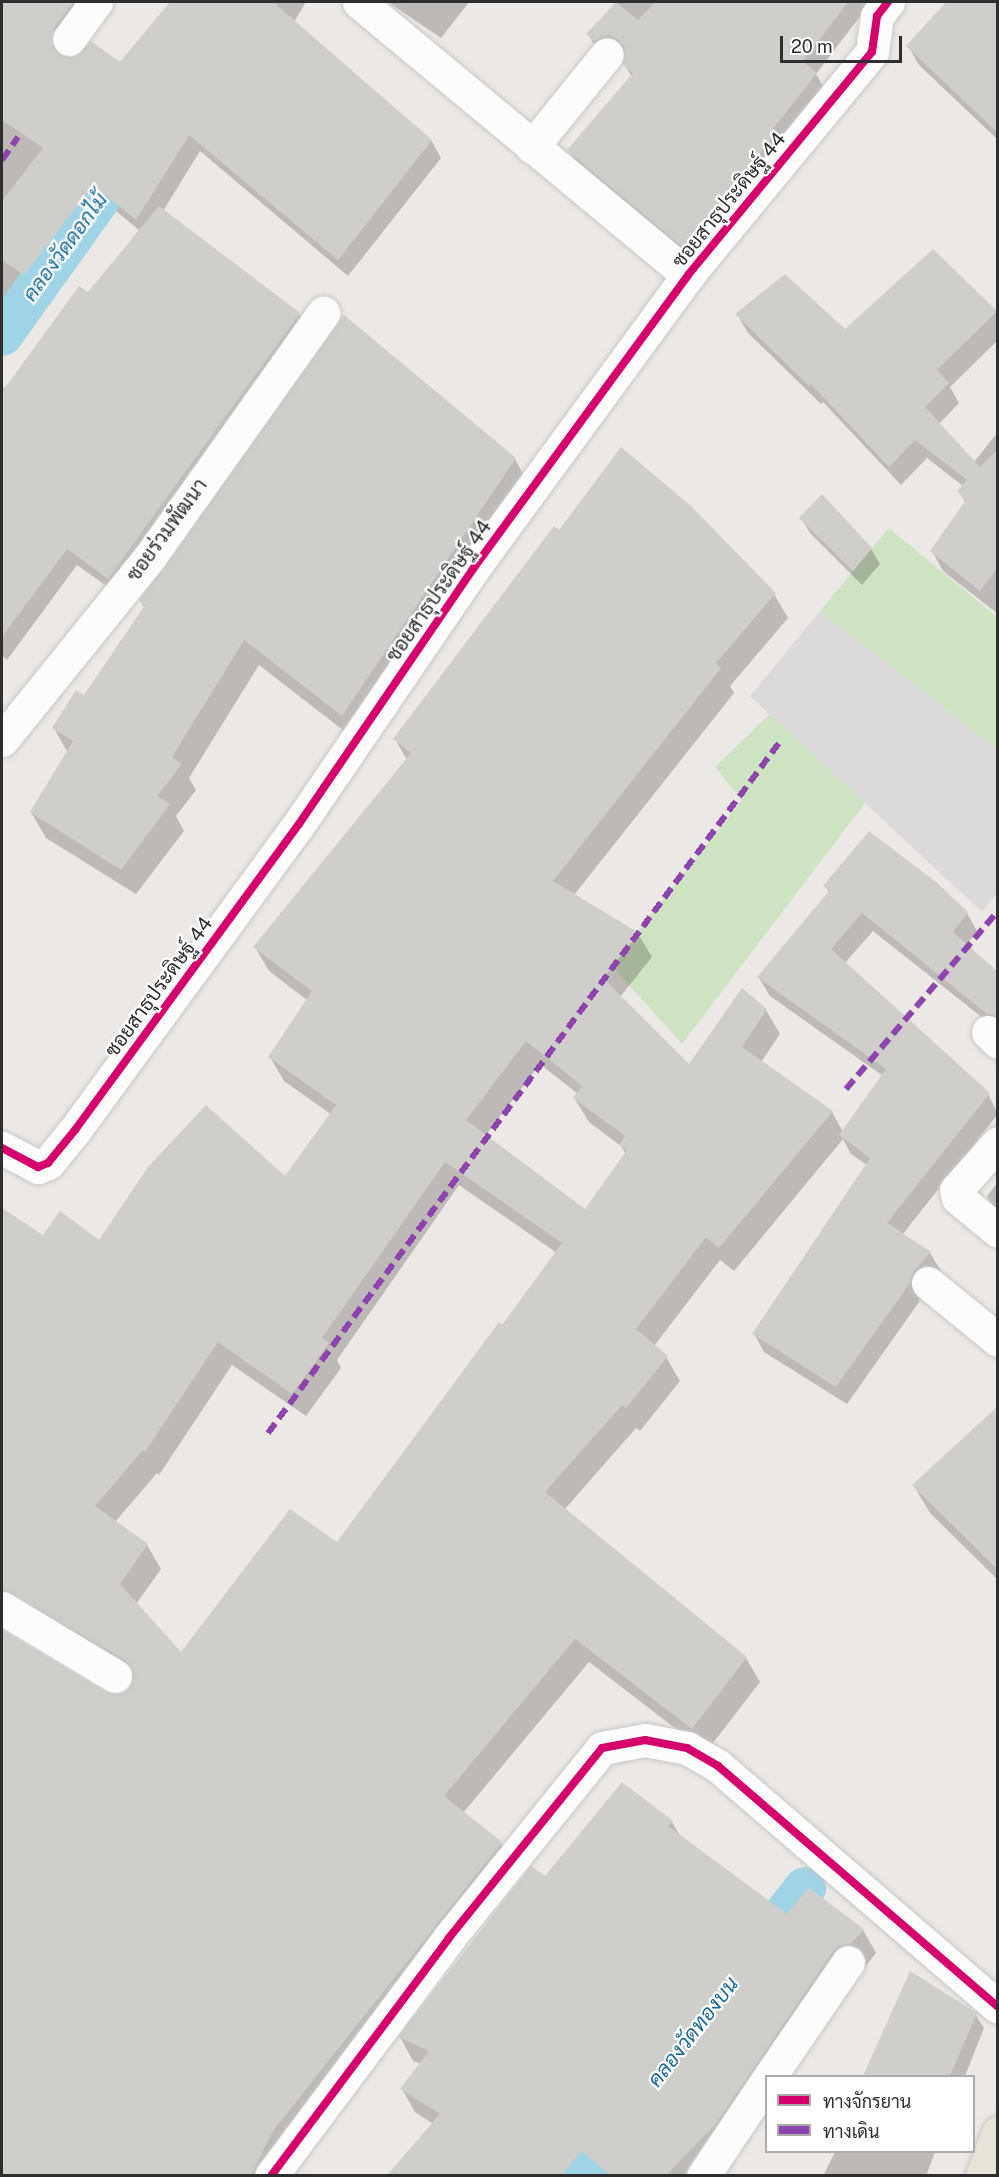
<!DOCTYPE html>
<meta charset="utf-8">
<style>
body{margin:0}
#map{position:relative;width:999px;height:2177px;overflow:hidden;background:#ebe8e5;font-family:"Public Sans",Sarabun,sans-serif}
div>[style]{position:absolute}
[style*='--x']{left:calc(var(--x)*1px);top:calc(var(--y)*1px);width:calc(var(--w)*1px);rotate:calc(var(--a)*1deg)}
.industrial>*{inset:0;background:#dcd9db}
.green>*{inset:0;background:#cee3c1}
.shadow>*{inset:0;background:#0003}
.canal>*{height:42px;margin:-21px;padding:0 21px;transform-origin:21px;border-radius:21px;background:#9fd3e6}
.building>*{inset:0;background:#d0cecb}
.roads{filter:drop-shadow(0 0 2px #c8c6c7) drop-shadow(0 0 2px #c8c6c7)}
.minor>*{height:33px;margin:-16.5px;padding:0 16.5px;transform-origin:16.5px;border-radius:16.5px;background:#fcfcfb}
.major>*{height:33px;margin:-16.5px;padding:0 16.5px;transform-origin:16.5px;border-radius:16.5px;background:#e6e3d7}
.quiet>*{height:6px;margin-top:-3px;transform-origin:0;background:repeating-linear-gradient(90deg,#8e44ad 0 12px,transparent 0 18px)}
.cycleway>*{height:8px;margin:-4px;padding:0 4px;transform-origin:4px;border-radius:4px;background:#d6006c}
span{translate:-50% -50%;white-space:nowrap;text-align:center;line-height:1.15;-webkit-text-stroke:4.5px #fff;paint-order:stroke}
.street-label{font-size:20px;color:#2e2e2e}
.water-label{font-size:21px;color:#196b97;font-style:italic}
.frame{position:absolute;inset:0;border:3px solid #2e2e2e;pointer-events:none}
.legend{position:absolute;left:765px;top:2075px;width:210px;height:78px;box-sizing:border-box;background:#fff;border:2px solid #ababab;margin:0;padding:8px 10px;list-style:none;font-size:18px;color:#2e2e2e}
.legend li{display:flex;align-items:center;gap:12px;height:30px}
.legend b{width:30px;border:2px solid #ababab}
.scale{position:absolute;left:780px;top:36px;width:122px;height:27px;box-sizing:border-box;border:3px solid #2e2e2e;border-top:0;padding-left:8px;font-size:18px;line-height:21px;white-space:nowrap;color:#2e2e2e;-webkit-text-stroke:4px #fff;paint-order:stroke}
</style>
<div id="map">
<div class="industrial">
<i style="clip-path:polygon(820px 611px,997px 749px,997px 893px,982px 912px,750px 696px)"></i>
</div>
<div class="green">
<i style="clip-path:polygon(889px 528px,997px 617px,997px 749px,820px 611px)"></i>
<i style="clip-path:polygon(770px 714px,865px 803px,682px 1044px,611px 965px,742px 800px,715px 767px)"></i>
</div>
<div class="shadow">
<i style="clip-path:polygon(2px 2px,107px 2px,63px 46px,62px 56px,120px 64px,172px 2px,306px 2px,294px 22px,431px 140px,441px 158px,348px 276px,200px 151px,163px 211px,299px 314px,309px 331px,119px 595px,77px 565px,7px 660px,2px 655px,2px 386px,6px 389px,140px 231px,104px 201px,34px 291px,19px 282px,2px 306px)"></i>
<i style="clip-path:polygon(388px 2px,469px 2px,441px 38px)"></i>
<i style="clip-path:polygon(619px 2px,871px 2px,816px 74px,826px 91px,695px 264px,579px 168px,569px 150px,632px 77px,624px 64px,625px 55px,598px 51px,588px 34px)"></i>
<i style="clip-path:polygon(948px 2px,998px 2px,998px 140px,919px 65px,908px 46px)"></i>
<i style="clip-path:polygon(996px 312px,998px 340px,950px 387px,959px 403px,939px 424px,974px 462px,998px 432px,998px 614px,943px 571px,932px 551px,966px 503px,959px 491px,963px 486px,927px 458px,901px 485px,823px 402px,821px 404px,748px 333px,737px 314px,845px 331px)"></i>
<i style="clip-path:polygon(515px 459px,529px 485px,357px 741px,259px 665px,189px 778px,196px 790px,176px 816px,184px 831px,136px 894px,46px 838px,31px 812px,68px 753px,54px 728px,84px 697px,145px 608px,140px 601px)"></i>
<i style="clip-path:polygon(801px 518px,871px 549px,880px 564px,862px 585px,810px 533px)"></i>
<i style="clip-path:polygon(evenodd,559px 532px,774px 594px,788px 618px,730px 686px,734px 693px,574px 895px,638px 934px,652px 957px,620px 997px,689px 1066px,766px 1010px,780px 1034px,761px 1062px,832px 1112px,843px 1132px,883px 1076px,770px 996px,759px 978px,830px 893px,825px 886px,967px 913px,977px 931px,966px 946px,998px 974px,998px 1030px,873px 931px,844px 964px,988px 1094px,998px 1114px,902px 1235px,930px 1253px,941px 1271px,923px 1290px,919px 1302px,847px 1404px,764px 1352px,754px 1334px,867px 1165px,851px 1154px,843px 1139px,734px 1271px,720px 1260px,654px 1346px,666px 1357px,680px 1381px,640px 1431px,636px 1428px,564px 1510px,746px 1658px,760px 1682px,706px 1752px,589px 1662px,463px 1813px,501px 1843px,514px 1867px,276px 2176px,2px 2176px,2px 1631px,105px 1694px,124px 1694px,133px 1682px,26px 1615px,2px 1620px,2px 1209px,44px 1237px,99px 1242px,286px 1178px,332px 1115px,284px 1081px,270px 1057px,307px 1000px,269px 971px,255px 947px,407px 760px,395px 739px,559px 532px,540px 1064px,578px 1094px,575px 1099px,589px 1122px,621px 1146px,626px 1154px,585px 1212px,485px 1136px,540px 1064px,559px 532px,459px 1185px,557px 1253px,337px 1544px,181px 1654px,136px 1604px,161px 1569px,147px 1545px,115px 1522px,157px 1473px,159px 1475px,232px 1365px,306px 1416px,341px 1368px,337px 1360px,459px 1185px)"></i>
<i style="clip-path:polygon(998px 1182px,998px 1215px,987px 1196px)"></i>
<i style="clip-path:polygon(998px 1408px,998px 1580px,930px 1513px,914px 1486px)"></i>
<i style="clip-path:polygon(672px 1822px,681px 1838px,787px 1916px,863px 1930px,876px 1953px,865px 1967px,854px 1968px,706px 2176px,389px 2176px,433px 2124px,415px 2112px,402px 2089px,421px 2064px,413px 2061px,400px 2037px,545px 1879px)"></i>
<i style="clip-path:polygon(911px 1973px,975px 2014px,984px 2028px,965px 2076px,867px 2076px)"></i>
<i style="clip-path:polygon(835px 2152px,935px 2152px,926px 2176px,823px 2176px)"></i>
</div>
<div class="canal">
<i style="--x:2;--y:335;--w:216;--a:-54.4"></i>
<i style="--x:750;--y:1958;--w:89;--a:-51.8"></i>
<i style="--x:580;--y:2176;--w:76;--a:-51.9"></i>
</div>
<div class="building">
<i style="clip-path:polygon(2px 2px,73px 2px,54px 28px,52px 47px,66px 58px,76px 56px,91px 41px,120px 62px,170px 2px,273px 2px,432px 140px,338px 260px,189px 135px,136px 220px,93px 185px,24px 275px,2px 260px,2px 201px,43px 148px,2px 120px)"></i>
<i style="clip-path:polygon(616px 2px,638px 20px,655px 2px,848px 2px,803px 61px,817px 73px,772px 130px,776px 133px,684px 248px,567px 150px,633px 73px,622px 64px,625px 48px,619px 40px,609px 35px,594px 41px,586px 34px)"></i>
<i style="clip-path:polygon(946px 2px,998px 2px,998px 133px,906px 46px)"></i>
<i style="clip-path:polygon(159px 206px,300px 313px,108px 579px,67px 549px,2px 637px,2px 392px,79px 286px,88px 292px)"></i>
<i style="clip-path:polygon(933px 249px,997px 311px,937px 370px,949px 383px,925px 407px,980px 467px,998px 449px,998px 567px,980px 591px,930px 551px,966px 500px,957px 491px,967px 480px,915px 440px,889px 467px,811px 384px,809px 386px,735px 314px,785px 274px,845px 329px)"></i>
<i style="clip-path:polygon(344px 315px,516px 458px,342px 716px,244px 640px,172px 757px,182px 764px,157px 796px,170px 804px,121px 870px,30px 812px,73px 741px,52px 728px,76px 690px,84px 695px,145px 605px,139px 601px)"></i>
<i style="clip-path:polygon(evenodd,621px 447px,691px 506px,776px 593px,716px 663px,721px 668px,553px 881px,639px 933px,603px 978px,689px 1064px,742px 988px,767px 1009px,742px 1047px,833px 1111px,719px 1248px,706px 1237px,636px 1329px,668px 1356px,626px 1408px,622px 1405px,545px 1492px,747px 1657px,692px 1729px,575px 1639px,444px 1796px,502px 1842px,273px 2131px,251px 2175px,2px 2175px,2px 1630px,106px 1692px,125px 1692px,134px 1676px,125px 1660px,2px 1589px,2px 1208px,43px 1235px,60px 1211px,99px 1240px,148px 1167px,206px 1105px,285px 1176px,336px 1105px,268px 1057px,312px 991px,253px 947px,411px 753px,393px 739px,554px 526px,559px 530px,621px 447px,526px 1041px,582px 1086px,573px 1098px,625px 1136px,619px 1145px,627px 1150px,585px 1209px,466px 1120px,526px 1041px,621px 447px,445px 1162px,562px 1243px,502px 1325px,499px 1322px,337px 1542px,290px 1509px,181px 1652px,120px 1584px,148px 1544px,95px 1506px,143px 1450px,145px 1452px,218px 1342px,292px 1394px,329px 1343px,322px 1338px,445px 1162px)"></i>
<i style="clip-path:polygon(822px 494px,872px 548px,853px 571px,799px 518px)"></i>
<i style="clip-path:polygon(869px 831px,936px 882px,968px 912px,953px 932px,998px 972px,998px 1016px,987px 1014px,862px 913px,831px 949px,990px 1093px,887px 1223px,931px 1252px,913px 1272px,910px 1283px,836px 1387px,752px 1334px,870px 1158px,839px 1135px,886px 1069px,757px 977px,830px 890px,823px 886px)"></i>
<i style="clip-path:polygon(998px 1406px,998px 1570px,912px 1485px)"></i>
<i style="clip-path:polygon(622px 1782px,673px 1821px,668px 1826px,787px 1914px,809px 1888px,864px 1929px,851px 1944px,840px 1945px,833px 1951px,715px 2125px,666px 2175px,610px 2175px,581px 2151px,562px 2175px,387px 2175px,440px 2114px,400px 2089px,429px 2051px,398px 2037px,531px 1866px,545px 1876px)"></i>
<i style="clip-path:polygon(910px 1971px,977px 2013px,950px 2076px,863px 2076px)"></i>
</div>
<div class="roads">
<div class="minor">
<i style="--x:359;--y:2;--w:428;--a:39.7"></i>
<i style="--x:69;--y:39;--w:46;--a:-53.9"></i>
<i style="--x:532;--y:147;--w:119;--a:-51.1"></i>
<i style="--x:2;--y:740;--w:234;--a:-51.1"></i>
<i style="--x:149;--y:558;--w:301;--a:-54.6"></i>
<i style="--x:988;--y:1032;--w:14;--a:45"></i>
<i style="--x:998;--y:1143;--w:63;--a:131.8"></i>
<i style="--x:956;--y:1190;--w:8;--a:76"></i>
<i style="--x:958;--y:1198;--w:52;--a:39.5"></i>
<i style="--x:2;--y:1148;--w:41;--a:27.8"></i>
<i style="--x:38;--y:1167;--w:11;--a:-22"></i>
<i style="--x:48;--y:1163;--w:43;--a:-50.7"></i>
<i style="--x:75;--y:1130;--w:379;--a:-53.8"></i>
<i style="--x:299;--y:824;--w:309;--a:-55.7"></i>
<i style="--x:473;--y:569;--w:364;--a:-53.8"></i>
<i style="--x:688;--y:275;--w:289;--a:-50.5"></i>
<i style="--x:872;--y:52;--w:36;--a:-82"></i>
<i style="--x:877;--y:16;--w:18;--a:-52"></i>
<i style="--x:928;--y:1283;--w:90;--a:39.2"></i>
<i style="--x:2;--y:1608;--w:132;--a:31"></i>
<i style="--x:770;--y:2076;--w:138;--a:-55.6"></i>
<i style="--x:271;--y:2176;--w:296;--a:-53.2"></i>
<i style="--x:448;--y:1939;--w:245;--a:-51.1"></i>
<i style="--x:602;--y:1748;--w:44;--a:-10.5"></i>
<i style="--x:645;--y:1740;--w:43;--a:10.8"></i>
<i style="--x:687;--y:1748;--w:36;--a:30"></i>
<i style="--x:718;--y:1766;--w:369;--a:40.7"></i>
<i style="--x:703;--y:2176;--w:113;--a:-56.2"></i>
</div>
<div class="major">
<i style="--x:982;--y:2176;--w:46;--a:-69.6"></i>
</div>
</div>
<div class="quiet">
<i style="--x:2;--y:160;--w:28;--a:-55"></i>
<i style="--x:846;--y:1089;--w:234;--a:-49.5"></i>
<i style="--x:268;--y:1433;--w:859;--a:-53.48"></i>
</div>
<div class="cycleway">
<i style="--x:2;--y:1148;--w:41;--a:27.8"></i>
<i style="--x:38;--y:1167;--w:11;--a:-22"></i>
<i style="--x:48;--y:1163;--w:43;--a:-50.7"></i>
<i style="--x:75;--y:1130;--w:379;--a:-53.8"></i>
<i style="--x:299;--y:824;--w:309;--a:-55.7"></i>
<i style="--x:473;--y:569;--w:364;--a:-53.8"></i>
<i style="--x:688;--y:275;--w:289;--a:-50.5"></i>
<i style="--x:872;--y:52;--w:36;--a:-82"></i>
<i style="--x:877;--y:16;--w:18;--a:-52"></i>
<i style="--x:271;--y:2176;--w:296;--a:-53.2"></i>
<i style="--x:448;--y:1939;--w:245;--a:-51.1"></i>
<i style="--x:602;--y:1748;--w:44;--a:-10.5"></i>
<i style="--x:645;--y:1740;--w:43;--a:10.8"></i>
<i style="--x:687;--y:1748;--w:36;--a:30"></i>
<i style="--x:718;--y:1766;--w:369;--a:40.7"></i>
</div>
<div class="street-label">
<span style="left:729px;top:200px;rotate:-51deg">ซอยสาธุประดิษฐ์ 44</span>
<span style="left:167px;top:530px;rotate:-54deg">ซอยร่วมพัฒนา</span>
<span style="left:439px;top:591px;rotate:-55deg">ซอยสาธุประดิษฐ์ 44</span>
<span style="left:159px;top:987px;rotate:-54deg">ซอยสาธุประดิษฐ์ 44</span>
</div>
<div class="water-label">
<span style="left:65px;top:247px;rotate:-54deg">คลองวัดดอกไม้</span>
<span style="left:693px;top:2032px;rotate:-52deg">คลองวัดทองบน</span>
</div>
<div class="frame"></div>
<ul class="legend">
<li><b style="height:8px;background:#d6006c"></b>ทางจักรยาน</li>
<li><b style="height:8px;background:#8e44ad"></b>ทางเดิน</li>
</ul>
<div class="scale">20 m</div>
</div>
